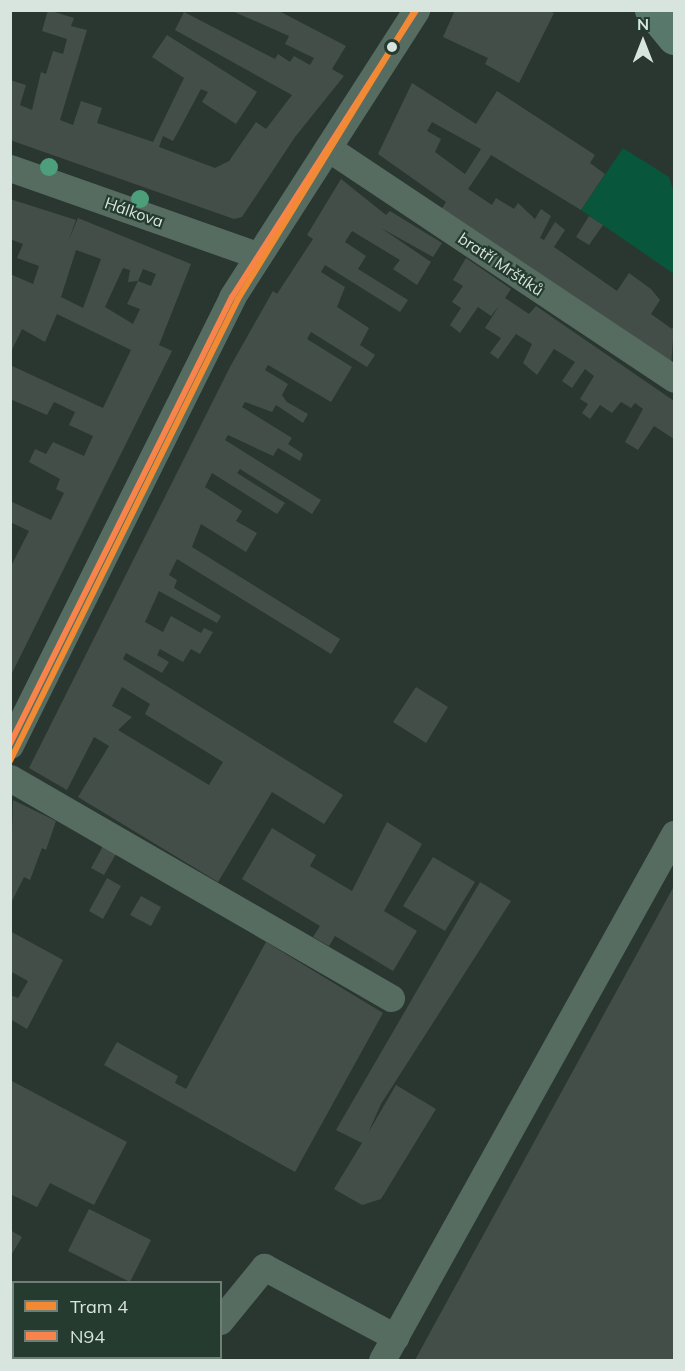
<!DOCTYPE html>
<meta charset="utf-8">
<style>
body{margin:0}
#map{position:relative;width:685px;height:1371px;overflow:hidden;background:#2a3630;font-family:Mulish,sans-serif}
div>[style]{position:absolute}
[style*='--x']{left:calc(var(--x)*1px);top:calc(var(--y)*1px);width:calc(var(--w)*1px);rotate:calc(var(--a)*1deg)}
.green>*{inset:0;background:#08563c}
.building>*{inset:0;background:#444e49}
.minor>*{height:27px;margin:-13.5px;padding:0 13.5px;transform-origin:13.5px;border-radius:13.5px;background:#566c61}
.highway>*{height:33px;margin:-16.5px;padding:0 16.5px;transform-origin:16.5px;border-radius:16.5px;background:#58786c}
.bus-1>*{height:6px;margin:-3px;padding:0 3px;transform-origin:3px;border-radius:3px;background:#f8844c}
.tram-1>*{height:6px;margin:-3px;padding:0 3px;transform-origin:3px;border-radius:3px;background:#f18a32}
.trees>*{width:18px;height:18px;margin:-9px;border-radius:50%;background:#4d9f7c}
.dots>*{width:16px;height:16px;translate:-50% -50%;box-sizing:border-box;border:3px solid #253b30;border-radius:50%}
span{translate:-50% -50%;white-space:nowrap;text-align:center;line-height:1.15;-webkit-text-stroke:4.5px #253b30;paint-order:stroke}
.street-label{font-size:16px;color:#d8e5de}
.frame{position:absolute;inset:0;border:12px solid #d8e5de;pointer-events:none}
.legend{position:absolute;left:12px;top:1281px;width:210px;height:78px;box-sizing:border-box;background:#253b30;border:2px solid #6d7f76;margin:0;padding:8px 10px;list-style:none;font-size:18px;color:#d8e5de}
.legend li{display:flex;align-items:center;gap:12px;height:30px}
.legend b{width:30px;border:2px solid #6d7f76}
.north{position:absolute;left:613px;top:12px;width:60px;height:60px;-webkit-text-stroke:4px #253b30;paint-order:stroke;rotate:0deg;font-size:16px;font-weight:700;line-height:24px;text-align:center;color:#d8e5de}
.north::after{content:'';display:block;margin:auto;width:21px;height:27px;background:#d8e5de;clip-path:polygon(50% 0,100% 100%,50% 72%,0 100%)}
</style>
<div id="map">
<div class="green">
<i style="clip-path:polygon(623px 148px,669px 177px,674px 193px,674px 274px,581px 210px)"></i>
</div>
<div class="building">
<i style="clip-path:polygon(48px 10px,74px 18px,71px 26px,87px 30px,60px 120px,73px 125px,81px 101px,102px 108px,97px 123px,153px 142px,184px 78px,152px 57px,167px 35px,257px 92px,236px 124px,202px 102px,208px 92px,201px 89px,173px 141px,163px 136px,159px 147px,215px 168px,229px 161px,256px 122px,266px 129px,292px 95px,175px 30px,184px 12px,275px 59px,278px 54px,290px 62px,294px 56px,310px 65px,314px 58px,285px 44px,289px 36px,230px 10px,277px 10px,346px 46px,332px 69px,344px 76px,295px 137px,242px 217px,234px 219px,10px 140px,10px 80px,26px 85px,20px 105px,32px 110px,41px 72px,46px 74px,53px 51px,63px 54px,67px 39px,42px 31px)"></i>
<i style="clip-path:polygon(455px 10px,548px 10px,554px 13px,519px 83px,485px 64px,488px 58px,443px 37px)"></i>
<i style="clip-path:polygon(evenodd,412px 83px,476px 124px,497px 91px,595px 155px,590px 163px,605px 174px,581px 210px,491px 155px,468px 189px,492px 205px,496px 198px,514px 209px,518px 203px,535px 219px,541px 209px,551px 216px,540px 238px,544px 240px,555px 222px,565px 230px,554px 247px,617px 291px,629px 273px,651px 289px,660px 300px,651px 314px,672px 329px,674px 325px,671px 367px,441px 210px,446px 202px,378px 154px,412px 83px,432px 122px,481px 149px,465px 174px,435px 152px,441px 139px,427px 131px,432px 122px)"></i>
<i style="clip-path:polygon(evenodd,341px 179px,386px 215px,390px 211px,442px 243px,433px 257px,381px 228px,431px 262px,417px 285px,393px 269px,400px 260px,352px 231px,345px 242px,366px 256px,358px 269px,408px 300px,400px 312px,325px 265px,321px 272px,345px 287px,337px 307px,369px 328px,360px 345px,375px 355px,367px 367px,311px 332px,307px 339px,352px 367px,331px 402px,268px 365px,265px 370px,288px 384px,282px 395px,287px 402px,308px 414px,303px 423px,276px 405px,272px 412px,245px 402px,242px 407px,292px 438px,288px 444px,303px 454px,300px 461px,278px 448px,273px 456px,228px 435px,225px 440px,321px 500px,312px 514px,240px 469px,237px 473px,285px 503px,277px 514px,212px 473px,205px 487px,242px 511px,236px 521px,257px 533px,246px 552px,201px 524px,192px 547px,340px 639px,331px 654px,177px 559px,169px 575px,177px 580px,174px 588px,221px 616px,217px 623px,159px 591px,145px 622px,163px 632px,171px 616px,201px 633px,204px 628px,213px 632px,200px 654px,191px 649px,183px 662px,160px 649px,157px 655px,169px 662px,162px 673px,126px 653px,123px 659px,343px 795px,324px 824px,272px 792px,218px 882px,78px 797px,109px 746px,94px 737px,67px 790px,29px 768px,230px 367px,273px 291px,277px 294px,313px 239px,307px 235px,341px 179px,122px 687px,150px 704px,145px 714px,223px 762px,209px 785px,118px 730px,132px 717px,112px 706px,122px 687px)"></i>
<i style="clip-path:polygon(evenodd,10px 199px,76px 220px,68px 242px,78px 218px,191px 264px,159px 345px,172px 351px,10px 677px,10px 568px,29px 531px,10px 522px,10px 501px,51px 520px,64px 493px,56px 489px,60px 479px,29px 462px,35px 449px,46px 454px,53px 442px,84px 456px,93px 436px,69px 425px,75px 412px,54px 402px,47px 415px,10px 399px,10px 365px,103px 408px,131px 350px,57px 314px,45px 342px,22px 329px,10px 354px,10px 274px,33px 284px,39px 266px,17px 258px,23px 244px,10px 239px,10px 199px,76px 250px,101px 259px,83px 308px,61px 297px,76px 250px,10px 199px,123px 268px,130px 270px,128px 282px,138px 281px,143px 269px,156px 274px,151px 286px,138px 281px,127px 304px,140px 309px,133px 324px,105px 307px,123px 268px)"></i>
<i style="clip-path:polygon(589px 216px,603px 225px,589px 245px,576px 237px)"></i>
<i style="clip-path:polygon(466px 258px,511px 289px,505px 298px,529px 314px,536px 306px,674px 401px,674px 439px,654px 426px,638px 450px,625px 442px,643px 409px,635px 403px,631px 408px,621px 402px,612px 413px,600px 405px,590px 419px,582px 413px,588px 404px,580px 399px,594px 376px,585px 369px,572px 388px,562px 381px,575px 362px,554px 349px,537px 375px,523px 363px,532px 344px,516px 334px,498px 359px,490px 353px,501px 338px,485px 328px,499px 306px,491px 316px,478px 307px,460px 333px,450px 325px,461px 308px,452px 302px,463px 286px,453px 280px)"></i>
<i style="clip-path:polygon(416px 687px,448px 707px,426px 743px,393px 722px)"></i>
<i style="clip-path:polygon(13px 800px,56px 821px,46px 850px,42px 848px,30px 880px,24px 877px,10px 905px)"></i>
<i style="clip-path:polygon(387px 822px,422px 844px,384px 911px,417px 931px,393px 971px,335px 936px,329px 946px,313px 937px,320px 926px,242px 879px,272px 828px,316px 855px,310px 866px,352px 891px)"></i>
<i style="clip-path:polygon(103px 846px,116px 854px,104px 875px,91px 868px)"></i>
<i style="clip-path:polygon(433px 857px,475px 882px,445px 931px,403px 906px)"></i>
<i style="clip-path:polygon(107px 878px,121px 886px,103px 919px,89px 911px)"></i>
<i style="clip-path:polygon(480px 882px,511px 901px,381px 1104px,368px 1133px,396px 1085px,436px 1109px,381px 1199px,362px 1205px,334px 1189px,362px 1143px,336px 1130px)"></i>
<i style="clip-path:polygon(674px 886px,674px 1360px,415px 1360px)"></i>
<i style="clip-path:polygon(141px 896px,161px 907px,151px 926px,130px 915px)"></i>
<i style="clip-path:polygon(10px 931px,63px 960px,27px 1029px,10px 1019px,10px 995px,18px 998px,28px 981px,10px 971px)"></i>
<i style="clip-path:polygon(266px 942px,383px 1013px,295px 1172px,104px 1065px,117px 1042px,178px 1076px,175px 1083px,186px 1089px)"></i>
<i style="clip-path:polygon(10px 1080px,127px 1142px,94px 1205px,50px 1183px,37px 1207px,10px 1194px)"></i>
<i style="clip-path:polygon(89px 1209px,151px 1240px,130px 1282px,68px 1251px)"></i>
<i style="clip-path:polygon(10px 1230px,22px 1237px,10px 1257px)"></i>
</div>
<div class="minor">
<i style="--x:328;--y:148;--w:416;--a:33.7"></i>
<i style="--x:10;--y:168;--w:262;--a:19.4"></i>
<i style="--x:10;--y:745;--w:500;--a:-63.6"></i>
<i style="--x:232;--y:297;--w:341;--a:-57.3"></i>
<i style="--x:10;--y:778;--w:440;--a:30"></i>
<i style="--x:220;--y:1321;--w:70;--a:-50.8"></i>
<i style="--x:264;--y:1267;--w:149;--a:28.1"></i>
<i style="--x:188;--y:1360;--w:4;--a:-34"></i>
<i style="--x:382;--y:1360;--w:602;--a:-60.96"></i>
</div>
<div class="highway">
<i style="--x:651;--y:10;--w:36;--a:51"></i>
</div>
<div class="bus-1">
<i style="--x:10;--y:744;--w:499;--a:-63.6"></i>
<i style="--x:232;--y:297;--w:341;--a:-57.3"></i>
</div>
<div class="tram-1">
<i style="--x:10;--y:761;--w:515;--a:-63.73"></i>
<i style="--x:238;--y:299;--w:339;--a:-58.5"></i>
</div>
<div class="trees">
<i style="left:49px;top:167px"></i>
<i style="left:140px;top:199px"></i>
</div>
<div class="dots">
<i style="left:392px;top:47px;background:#d8e5de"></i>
</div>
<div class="street-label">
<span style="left:134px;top:212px;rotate:19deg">Hálkova</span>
<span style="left:501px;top:264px;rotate:34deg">bratří Mrštíků</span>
</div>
<div class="frame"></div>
<ul class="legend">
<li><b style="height:8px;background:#f18a32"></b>Tram 4</li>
<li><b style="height:8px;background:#f8844c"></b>N94</li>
</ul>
<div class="north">N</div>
</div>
